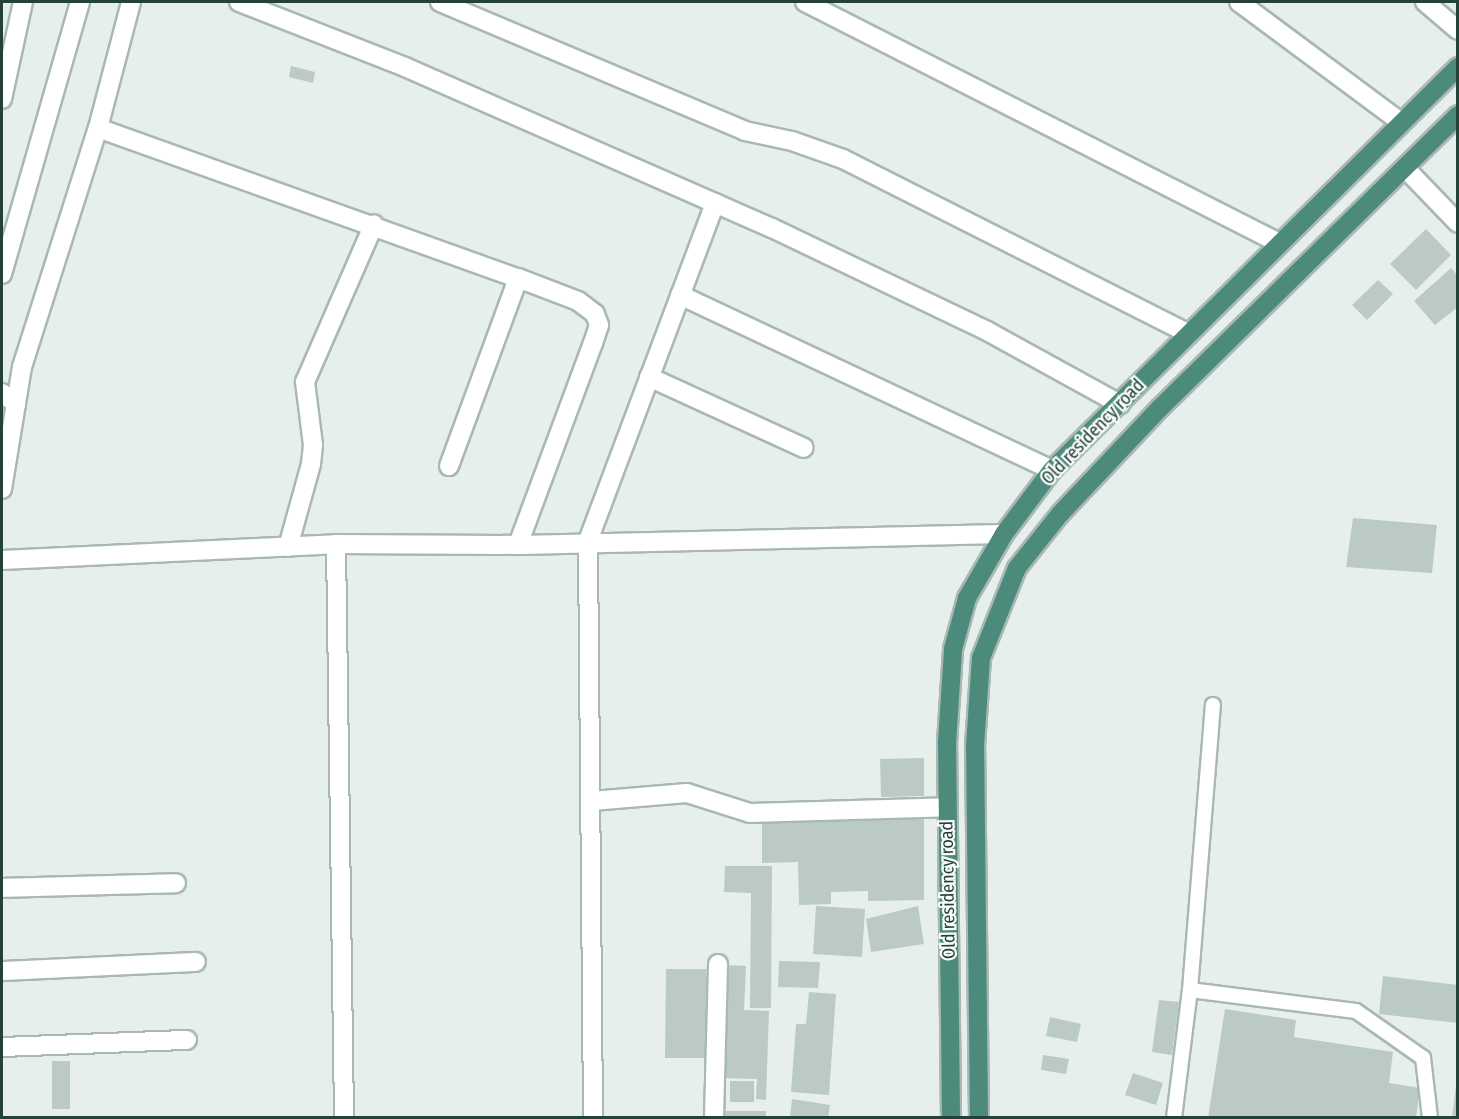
<!DOCTYPE html>
<html>
<head>
<meta charset="utf-8">
<style>
	body { margin:0 }
	#map { position:relative; width:1459px; height:1119px; overflow:hidden; background:#e6efeb; font-family:"Fira Sans Condensed",sans-serif }
	div>[style] { position:absolute }
	[style*='--x'] { left:calc(var(--x)*1px); top:calc(var(--y)*1px); width:calc(var(--w)*1px); rotate:calc(var(--a)*1deg) }
	.building>* { inset:0; background:#bbcac4 }
	.roads { filter:drop-shadow(2px 0 #a8b8b2) drop-shadow(-2px 0 #a8b8b2) drop-shadow(0 2px #a8b8b2) drop-shadow(0 -2px #a8b8b2) }
	.service>* { height:14px; margin:-7px; padding:0 7px; transform-origin:7px; border-radius:7px; background:#fff }
	.minor>* { height:18px; margin:-9px; padding:0 9px; transform-origin:9px; border-radius:9px; background:#fff }
	.tertiary>* { height:18px; margin:-9px; padding:0 9px; transform-origin:9px; border-radius:9px; background:#fff }
	.trunk>* { height:18px; margin:-9px; padding:0 9px; transform-origin:9px; border-radius:9px; background:#4c8a7c }
	span { translate:-50% -50%; white-space:nowrap; text-align:center; line-height:1.15; -webkit-text-stroke:4.5px #f7fbf9; paint-order:stroke }
	.street-label { font-size:18px; color:#24423a }
	.frame { position:absolute; inset:0; border:3px solid #24423a; pointer-events:none }
</style>
</head>
<body>
<div id="map">
	<div class="building">
		<div style="clip-path:polygon(291px 66px,315px 72px,313px 83px,289px 77px)"></div>
		<div style="clip-path:polygon(1426px 229px,1451px 255px,1416px 290px,1390px 264px)"></div>
		<div style="clip-path:polygon(1451px 268px,1458px 276px,1458px 307px,1435px 325px,1414px 301px)"></div>
		<div style="clip-path:polygon(1378px 280px,1393px 294px,1367px 320px,1352px 305px)"></div>
		<div style="clip-path:polygon(1353px 518px,1437px 525px,1432px 573px,1346px 567px)"></div>
		<div style="clip-path:polygon(924px 758px,924px 796px,881px 797px,880px 759px)"></div>
		<div style="clip-path:polygon(924px 816px,924px 900px,868px 901px,868px 891px,831px 892px,831px 904px,799px 905px,798px 862px,762px 863px,762px 818px)"></div>
		<div style="clip-path:polygon(725px 866px,772px 866px,771px 1008px,750px 1008px,751px 893px,724px 892px)"></div>
		<div style="clip-path:polygon(816px 906px,865px 909px,862px 957px,813px 954px)"></div>
		<div style="clip-path:polygon(918px 906px,924px 944px,871px 952px,866px 919px)"></div>
		<div style="clip-path:polygon(779px 961px,820px 962px,818px 988px,778px 987px)"></div>
		<div style="clip-path:polygon(726px 965px,746px 966px,744px 1010px,769px 1011px,766px 1100px,756px 1099px,757px 1079px,722px 1078px)"></div>
		<div style="clip-path:polygon(666px 969px,706px 969px,706px 1058px,665px 1058px)"></div>
		<div style="clip-path:polygon(1383px 976px,1458px 985px,1458px 1023px,1379px 1014px)"></div>
		<div style="clip-path:polygon(809px 992px,836px 994px,829px 1095px,791px 1092px,796px 1024px,806px 1024px)"></div>
		<div style="clip-path:polygon(1159px 1000px,1179px 1002px,1172px 1055px,1152px 1052px)"></div>
		<div style="clip-path:polygon(1225px 1009px,1296px 1020px,1294px 1037px,1393px 1052px,1389px 1083px,1420px 1088px,1416px 1118px,1208px 1118px)"></div>
		<div style="clip-path:polygon(1050px 1017px,1081px 1024px,1077px 1042px,1046px 1036px)"></div>
		<div style="clip-path:polygon(1043px 1055px,1069px 1059px,1066px 1074px,1041px 1070px)"></div>
		<div style="clip-path:polygon(52px 1061px,70px 1061px,70px 1109px,52px 1109px)"></div>
		<div style="clip-path:polygon(1133px 1073px,1163px 1083px,1156px 1105px,1125px 1095px)"></div>
		<div style="clip-path:polygon(730px 1081px,754px 1081px,754px 1102px,730px 1102px)"></div>
		<div style="clip-path:polygon(1456px 1086px,1458px 1118px,1452px 1118px)"></div>
		<div style="clip-path:polygon(792px 1099px,830px 1105px,828px 1118px,790px 1118px)"></div>
		<div style="clip-path:polygon(725px 1111px,766px 1111px,766px 1118px,725px 1118px)"></div>
	</div>
	<div class="roads">
		<div class="service">
			<div style="--x:1190;--y:990;--w:167;--a:7.2"></div>
			<div style="--x:1356;--y:1011;--w:82;--a:35"></div>
			<div style="--x:1423;--y:1058;--w:60;--a:83.3"></div>
			<div style="--x:1174;--y:1118;--w:129;--a:-82.9"></div>
			<div style="--x:1190;--y:990;--w:286;--a:-85.4"></div>
		</div>
		<div class="minor">
			<div style="--x:239;--y:2;--w:178;--a:21.4"></div>
			<div style="--x:405;--y:67;--w:401;--a:23.7"></div>
			<div style="--x:772;--y:228;--w:238;--a:25.6"></div>
			<div style="--x:987;--y:331;--w:152;--a:28.8"></div>
			<div style="--x:440;--y:2;--w:331;--a:22.9"></div>
			<div style="--x:745;--y:131;--w:48;--a:12"></div>
			<div style="--x:792;--y:141;--w:54;--a:19.4"></div>
			<div style="--x:843;--y:159;--w:388;--a:26.8"></div>
			<div style="--x:805;--y:2;--w:532;--a:26.95"></div>
			<div style="--x:1239;--y:2;--w:199;--a:36.6"></div>
			<div style="--x:1425;--y:2;--w:43;--a:40.3"></div>
			<div style="--x:2;--y:99;--w:99;--a:-77.8"></div>
			<div style="--x:98;--y:128;--w:446;--a:19.7"></div>
			<div style="--x:518;--y:278;--w:64;--a:21"></div>
			<div style="--x:578;--y:301;--w:21;--a:37"></div>
			<div style="--x:595;--y:314;--w:12;--a:70"></div>
			<div style="--x:599;--y:325;--w:19;--a:108"></div>
			<div style="--x:593;--y:343;--w:215;--a:110.4"></div>
			<div style="--x:1405;--y:168;--w:76;--a:46.1"></div>
			<div style="--x:680;--y:295;--w:411;--a:25.2"></div>
			<div style="--x:649;--y:377;--w:170;--a:24.6"></div>
			<div style="--x:2;--y:393;--w:18;--a:38"></div>
			<div style="--x:449;--y:466;--w:200;--a:-69.8"></div>
			<div style="--x:336;--y:544;--w:574;--a:89.2"></div>
			<div style="--x:288;--y:547;--w:86;--a:-74.5"></div>
			<div style="--x:311;--y:464;--w:19;--a:-84"></div>
			<div style="--x:313;--y:445;--w:64;--a:-97.2"></div>
			<div style="--x:305;--y:382;--w:172;--a:-66.4"></div>
			<div style="--x:2;--y:560;--w:334;--a:-2.7"></div>
			<div style="--x:336;--y:544;--w:182;--a:0.3"></div>
			<div style="--x:518;--y:545;--w:486;--a:-1.3"></div>
			<div style="--x:592;--y:801;--w:95;--a:-4.8"></div>
			<div style="--x:687;--y:793;--w:66;--a:17.6"></div>
			<div style="--x:750;--y:813;--w:197;--a:-1.7"></div>
			<div style="--x:2;--y:888;--w:174;--a:-1.6"></div>
			<div style="--x:2;--y:971;--w:194;--a:-2.7"></div>
			<div style="--x:2;--y:1047;--w:185;--a:-2.2"></div>
			<div style="--x:593;--y:1118;--w:577;--a:-90.5"></div>
			<div style="--x:588;--y:541;--w:361;--a:-69.4"></div>
			<div style="--x:714;--y:1118;--w:154;--a:-88.5"></div>
		</div>
		<div class="tertiary">
			<div style="--x:2;--y:274;--w:283;--a:-74"></div>
			<div style="--x:2;--y:489;--w:124;--a:-80.7"></div>
			<div style="--x:22;--y:367;--w:251;--a:-72.4"></div>
			<div style="--x:98;--y:128;--w:130;--a:-75.3"></div>
		</div>
		<div class="trunk">
			<div style="--x:951;--y:1118;--w:375;--a:-90.6"></div>
			<div style="--x:947;--y:743;--w:94;--a:-86.3"></div>
			<div style="--x:953;--y:649;--w:53;--a:-74.6"></div>
			<div style="--x:967;--y:598;--w:74;--a:-60"></div>
			<div style="--x:1004;--y:534;--w:80;--a:-53.1"></div>
			<div style="--x:1052;--y:470;--w:572;--a:-44.79"></div>
			<div style="--x:979;--y:1118;--w:372;--a:-90.6"></div>
			<div style="--x:975;--y:746;--w:88;--a:-86.1"></div>
			<div style="--x:981;--y:658;--w:97;--a:-68.2"></div>
			<div style="--x:1017;--y:568;--w:69;--a:-51.5"></div>
			<div style="--x:1060;--y:514;--w:146;--a:-46.7"></div>
			<div style="--x:1160;--y:408;--w:418;--a:-44.5"></div>
		</div>
	</div>
	<div class="street-label">
		<span style="left:1093px;top:432px;rotate:-46deg">Old residency road</span>
		<span style="left:948px;top:890px;rotate:-91deg">Old residency road</span>
	</div>
	<div class="frame"></div>
</div>
</body>
</html>
